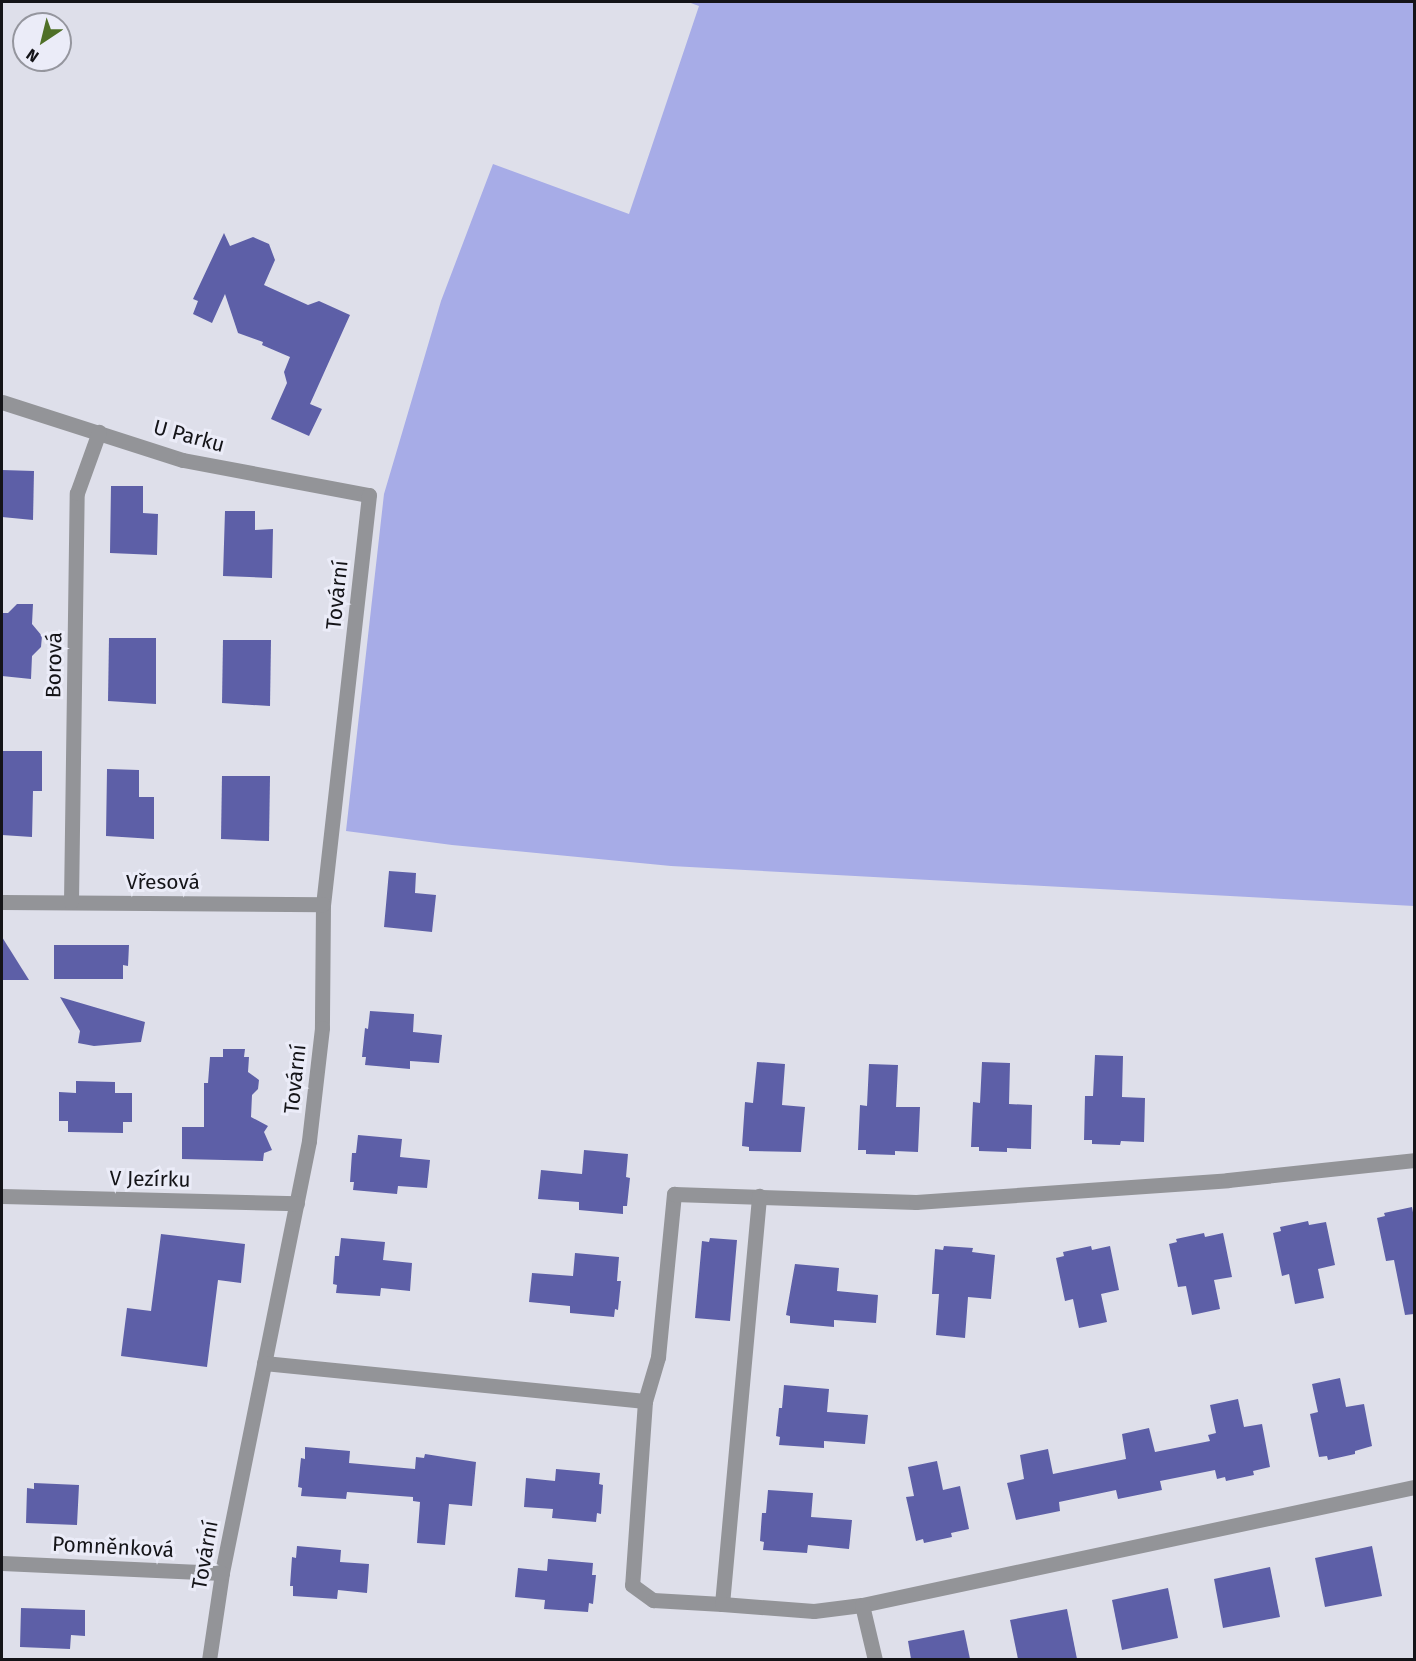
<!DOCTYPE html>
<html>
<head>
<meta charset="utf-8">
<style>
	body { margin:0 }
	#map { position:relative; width:1416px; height:1661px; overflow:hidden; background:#dedfea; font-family:"Fira Sans",sans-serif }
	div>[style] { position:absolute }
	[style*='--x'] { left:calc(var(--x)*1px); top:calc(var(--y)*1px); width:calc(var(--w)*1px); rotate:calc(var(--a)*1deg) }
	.green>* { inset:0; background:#a7ace7 }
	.building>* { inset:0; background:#5d5fa7 }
	.minor>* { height:15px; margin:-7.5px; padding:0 7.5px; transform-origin:7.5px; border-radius:7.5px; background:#939498 }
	span { translate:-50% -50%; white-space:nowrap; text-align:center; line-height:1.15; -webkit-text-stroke:6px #ebecf8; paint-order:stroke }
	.street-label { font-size:21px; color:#141418 }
	.frame { position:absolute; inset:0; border:3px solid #141418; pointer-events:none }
	.north { position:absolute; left:12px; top:12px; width:60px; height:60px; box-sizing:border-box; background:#ebecf8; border:2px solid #95969e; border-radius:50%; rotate:215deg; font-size:16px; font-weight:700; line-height:24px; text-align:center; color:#141418 }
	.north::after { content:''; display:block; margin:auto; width:21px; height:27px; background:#4f7027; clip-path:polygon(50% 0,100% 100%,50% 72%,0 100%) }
</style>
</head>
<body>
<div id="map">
	<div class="green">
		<div style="clip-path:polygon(688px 2px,1414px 2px,1414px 906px,671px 866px,452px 845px,346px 831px,384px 494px,441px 301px,493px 164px,629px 214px,699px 6px)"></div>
	</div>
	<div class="building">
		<div style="clip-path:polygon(224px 233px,230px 246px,253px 237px,269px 244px,275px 260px,264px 285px,308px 305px,319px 301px,350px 315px,310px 404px,322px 409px,309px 436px,271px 419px,287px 383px,284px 372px,290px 357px,262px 345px,263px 342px,238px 333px,225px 294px,212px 323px,193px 314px,198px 301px,193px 299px)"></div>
		<div style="clip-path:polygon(2px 470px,34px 471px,33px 520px,2px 517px)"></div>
		<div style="clip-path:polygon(111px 486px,143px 486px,143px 513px,158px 514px,157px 555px,110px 553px)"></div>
		<div style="clip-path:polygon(225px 511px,255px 511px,255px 530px,273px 529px,272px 578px,223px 576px)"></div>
		<div style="clip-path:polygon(17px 604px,33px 604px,32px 624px,42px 636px,41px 647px,32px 656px,31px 679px,2px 676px,2px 613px,8px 613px)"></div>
		<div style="clip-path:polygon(109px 638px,156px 638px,156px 704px,108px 701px)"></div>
		<div style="clip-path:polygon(223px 640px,271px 640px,270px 706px,222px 703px)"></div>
		<div style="clip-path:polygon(2px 751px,42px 751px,42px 791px,33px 791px,32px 837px,2px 835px)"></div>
		<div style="clip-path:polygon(107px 769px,139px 770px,139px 797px,154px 797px,154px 839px,106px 836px)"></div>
		<div style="clip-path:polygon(222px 776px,270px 776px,269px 841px,221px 839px)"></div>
		<div style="clip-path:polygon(389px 871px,416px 873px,415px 893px,436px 895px,432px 932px,384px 927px)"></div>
		<div style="clip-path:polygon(2px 937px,29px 980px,2px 980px)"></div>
		<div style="clip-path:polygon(54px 945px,129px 945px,128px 966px,123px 965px,123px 979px,54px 979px)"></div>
		<div style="clip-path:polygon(60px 997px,145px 1022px,141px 1042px,94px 1046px,78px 1043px,80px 1031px)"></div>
		<div style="clip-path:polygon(370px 1011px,414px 1014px,413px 1032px,442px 1035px,439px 1063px,410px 1061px,410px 1069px,365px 1065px,366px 1057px,362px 1057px,365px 1028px,368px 1029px)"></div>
		<div style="clip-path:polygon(223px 1049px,245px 1049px,244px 1057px,249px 1057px,248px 1072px,259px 1080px,258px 1089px,252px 1095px,251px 1117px,268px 1126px,264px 1132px,272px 1150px,264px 1153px,263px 1161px,182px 1159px,182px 1127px,204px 1127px,204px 1083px,208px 1083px,210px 1057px,223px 1057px)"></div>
		<div style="clip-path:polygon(1095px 1055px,1123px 1056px,1122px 1097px,1145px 1098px,1144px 1142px,1121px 1141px,1120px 1145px,1092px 1144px,1092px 1140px,1084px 1140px,1085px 1096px,1093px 1096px)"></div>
		<div style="clip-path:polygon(757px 1062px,785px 1064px,782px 1105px,805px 1107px,801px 1152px,749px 1151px,749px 1147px,742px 1146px,745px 1102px,753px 1103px)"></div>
		<div style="clip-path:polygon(982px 1062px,1010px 1063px,1009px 1104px,1032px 1105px,1031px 1149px,1007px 1148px,1007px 1152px,979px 1151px,979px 1147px,971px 1147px,973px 1102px,980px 1103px)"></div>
		<div style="clip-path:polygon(869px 1064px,898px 1065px,896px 1107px,920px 1107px,918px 1152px,895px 1151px,895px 1155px,866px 1154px,866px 1150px,858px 1150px,860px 1105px,867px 1106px)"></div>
		<div style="clip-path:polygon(76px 1081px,115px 1082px,115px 1093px,132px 1093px,132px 1122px,123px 1122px,123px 1133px,68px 1132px,68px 1121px,59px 1121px,59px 1092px,76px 1093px)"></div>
		<div style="clip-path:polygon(358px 1135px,402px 1139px,400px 1157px,430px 1160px,427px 1188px,398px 1186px,397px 1194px,353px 1190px,354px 1182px,350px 1182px,352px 1153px,356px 1153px)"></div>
		<div style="clip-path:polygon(584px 1150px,628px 1154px,626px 1177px,630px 1178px,627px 1206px,623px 1206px,623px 1214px,579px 1210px,579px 1202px,538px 1199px,541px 1170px,582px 1174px)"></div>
		<div style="clip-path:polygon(1412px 1207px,1414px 1218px,1414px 1314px,1405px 1315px,1394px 1260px,1386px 1261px,1377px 1218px,1385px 1216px,1384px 1213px)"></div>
		<div style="clip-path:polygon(1308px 1221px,1309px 1225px,1326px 1222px,1335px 1265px,1318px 1269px,1324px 1298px,1295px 1304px,1289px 1274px,1282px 1276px,1273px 1233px,1281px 1231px,1280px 1227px)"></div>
		<div style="clip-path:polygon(1204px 1233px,1205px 1237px,1223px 1233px,1232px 1277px,1214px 1280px,1220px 1309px,1192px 1315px,1186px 1286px,1178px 1287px,1169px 1244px,1177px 1242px,1176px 1239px)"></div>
		<div style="clip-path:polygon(161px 1234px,245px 1244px,241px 1283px,218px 1280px,207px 1367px,121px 1356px,127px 1308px,151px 1311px)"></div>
		<div style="clip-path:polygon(341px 1238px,385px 1242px,383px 1260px,412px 1263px,410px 1291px,381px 1288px,380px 1296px,336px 1293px,337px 1285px,333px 1284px,335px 1256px,339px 1256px)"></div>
		<div style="clip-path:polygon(710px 1238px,737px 1240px,730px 1321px,695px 1318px,702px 1241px,709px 1242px)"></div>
		<div style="clip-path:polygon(944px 1246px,973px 1248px,972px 1252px,995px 1255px,991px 1299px,968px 1297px,965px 1338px,936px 1335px,939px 1294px,932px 1294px,935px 1249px,943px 1250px)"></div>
		<div style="clip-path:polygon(1091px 1246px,1092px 1250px,1110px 1246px,1119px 1290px,1101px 1294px,1107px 1322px,1079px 1328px,1073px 1299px,1065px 1301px,1056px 1258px,1064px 1256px,1063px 1252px)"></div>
		<div style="clip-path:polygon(575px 1253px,619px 1257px,617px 1281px,621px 1281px,618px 1310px,615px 1309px,614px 1317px,570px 1313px,570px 1306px,529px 1302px,532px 1273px,573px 1276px)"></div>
		<div style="clip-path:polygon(795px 1264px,839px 1268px,837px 1291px,878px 1295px,876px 1323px,834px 1320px,834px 1327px,790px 1323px,790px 1316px,786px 1315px)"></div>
		<div style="clip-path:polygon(1340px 1378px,1346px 1407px,1364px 1404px,1372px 1446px,1355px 1451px,1355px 1454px,1328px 1460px,1327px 1456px,1319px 1457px,1310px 1414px,1318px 1412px,1312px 1384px)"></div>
		<div style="clip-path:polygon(784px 1385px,829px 1389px,827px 1412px,868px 1415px,865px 1444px,824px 1441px,824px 1448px,779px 1445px,780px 1437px,776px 1436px,779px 1408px,782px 1408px)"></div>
		<div style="clip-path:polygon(1238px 1399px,1244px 1427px,1262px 1424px,1270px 1467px,1253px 1471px,1254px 1475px,1226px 1481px,1225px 1477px,1217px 1479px,1215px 1470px,1160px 1481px,1162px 1490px,1118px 1499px,1116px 1490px,1059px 1502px,1060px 1511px,1016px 1520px,1007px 1483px,1024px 1479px,1020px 1455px,1048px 1449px,1053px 1474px,1126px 1459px,1122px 1434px,1149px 1428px,1155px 1452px,1210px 1441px,1208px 1435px,1216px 1433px,1210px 1405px)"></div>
		<div style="clip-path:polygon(305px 1447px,350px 1451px,349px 1463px,415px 1469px,416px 1457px,424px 1458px,425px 1454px,476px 1462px,472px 1506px,449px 1504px,445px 1545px,417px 1543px,420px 1502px,413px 1501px,413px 1497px,347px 1492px,346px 1499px,301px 1496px,302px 1488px,298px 1487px,301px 1458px,305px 1459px)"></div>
		<div style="clip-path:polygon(937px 1461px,943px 1490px,960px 1486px,969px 1529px,951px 1533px,952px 1537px,924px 1543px,923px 1539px,916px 1541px,906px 1497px,914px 1496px,908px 1467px)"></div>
		<div style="clip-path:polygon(556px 1469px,600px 1473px,599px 1484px,603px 1485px,601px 1514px,597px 1513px,596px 1522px,552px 1518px,553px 1509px,524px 1507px,526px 1478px,555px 1481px)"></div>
		<div style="clip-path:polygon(34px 1483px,79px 1485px,77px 1525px,26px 1523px,27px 1488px,34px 1489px)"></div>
		<div style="clip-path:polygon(768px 1490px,813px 1493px,811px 1517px,852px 1520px,849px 1549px,808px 1545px,807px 1553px,763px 1550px,764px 1542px,760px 1541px,762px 1513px,766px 1513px)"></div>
		<div style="clip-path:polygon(297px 1546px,341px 1550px,340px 1562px,369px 1564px,367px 1593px,338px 1590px,337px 1599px,293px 1596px,293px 1586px,290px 1586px,292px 1557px,296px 1558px)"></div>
		<div style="clip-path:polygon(1372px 1546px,1382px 1596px,1325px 1607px,1315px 1558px)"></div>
		<div style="clip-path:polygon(548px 1559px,593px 1563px,592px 1575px,596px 1575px,593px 1604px,589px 1603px,588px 1612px,544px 1609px,545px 1600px,515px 1597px,518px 1568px,547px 1571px)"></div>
		<div style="clip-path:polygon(1270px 1567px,1280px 1617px,1223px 1628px,1214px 1579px)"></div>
		<div style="clip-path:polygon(1168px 1588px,1178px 1638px,1122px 1650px,1112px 1600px)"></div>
		<div style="clip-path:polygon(21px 1608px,85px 1610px,85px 1636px,71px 1635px,70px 1649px,20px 1647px)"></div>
		<div style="clip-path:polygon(1067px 1609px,1077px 1659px,1018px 1659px,1010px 1620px)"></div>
		<div style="clip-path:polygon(964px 1630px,970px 1659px,911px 1659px,908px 1641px)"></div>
	</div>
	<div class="minor">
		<div style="--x:2;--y:402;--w:190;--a:17.8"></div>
		<div style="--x:183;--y:460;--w:189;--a:10.7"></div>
		<div style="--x:369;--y:495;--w:412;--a:96.4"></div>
		<div style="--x:323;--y:904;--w:124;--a:90.5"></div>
		<div style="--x:322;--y:1028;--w:114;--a:96.6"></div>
		<div style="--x:309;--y:1141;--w:441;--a:101.4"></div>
		<div style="--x:222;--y:1573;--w:88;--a:98.5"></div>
		<div style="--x:2;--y:902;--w:321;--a:0.4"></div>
		<div style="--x:71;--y:902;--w:409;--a:-89.2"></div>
		<div style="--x:77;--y:493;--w:65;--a:-70.2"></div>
		<div style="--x:2;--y:1196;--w:295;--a:1.4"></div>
		<div style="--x:264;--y:1363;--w:383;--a:5.7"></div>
		<div style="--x:645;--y:1401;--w:46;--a:-73.5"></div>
		<div style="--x:658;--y:1357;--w:164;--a:-84.4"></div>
		<div style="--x:674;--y:1194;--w:242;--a:1.9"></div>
		<div style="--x:916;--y:1202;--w:313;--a:-4"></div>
		<div style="--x:1228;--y:1180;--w:187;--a:-6.1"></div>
		<div style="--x:645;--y:1401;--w:184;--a:94"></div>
		<div style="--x:632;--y:1585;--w:26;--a:36"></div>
		<div style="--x:653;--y:1600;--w:69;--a:3.3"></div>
		<div style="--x:722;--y:1604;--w:410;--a:-84.8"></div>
		<div style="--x:2;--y:1563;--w:220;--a:2.6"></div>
		<div style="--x:722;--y:1604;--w:92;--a:4.4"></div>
		<div style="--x:814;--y:1611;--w:48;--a:-7.1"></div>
		<div style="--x:862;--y:1605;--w:564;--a:-12.07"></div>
		<div style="--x:862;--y:1605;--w:57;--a:76.7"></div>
	</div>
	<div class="street-label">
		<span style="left:189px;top:436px;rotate:15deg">U Parku</span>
		<span style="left:337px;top:595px;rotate:-84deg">Tovární</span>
		<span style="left:54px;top:665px;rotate:-89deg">Borová</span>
		<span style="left:163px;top:882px">Vřesová</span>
		<span style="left:295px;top:1079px;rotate:-84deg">Tovární</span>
		<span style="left:150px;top:1179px;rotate:1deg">V Jezírku</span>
		<span style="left:113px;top:1547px;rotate:3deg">Pomněnková</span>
		<span style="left:205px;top:1555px;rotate:-80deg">Tovární</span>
	</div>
	<div class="frame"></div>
	<div class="north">N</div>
</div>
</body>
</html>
